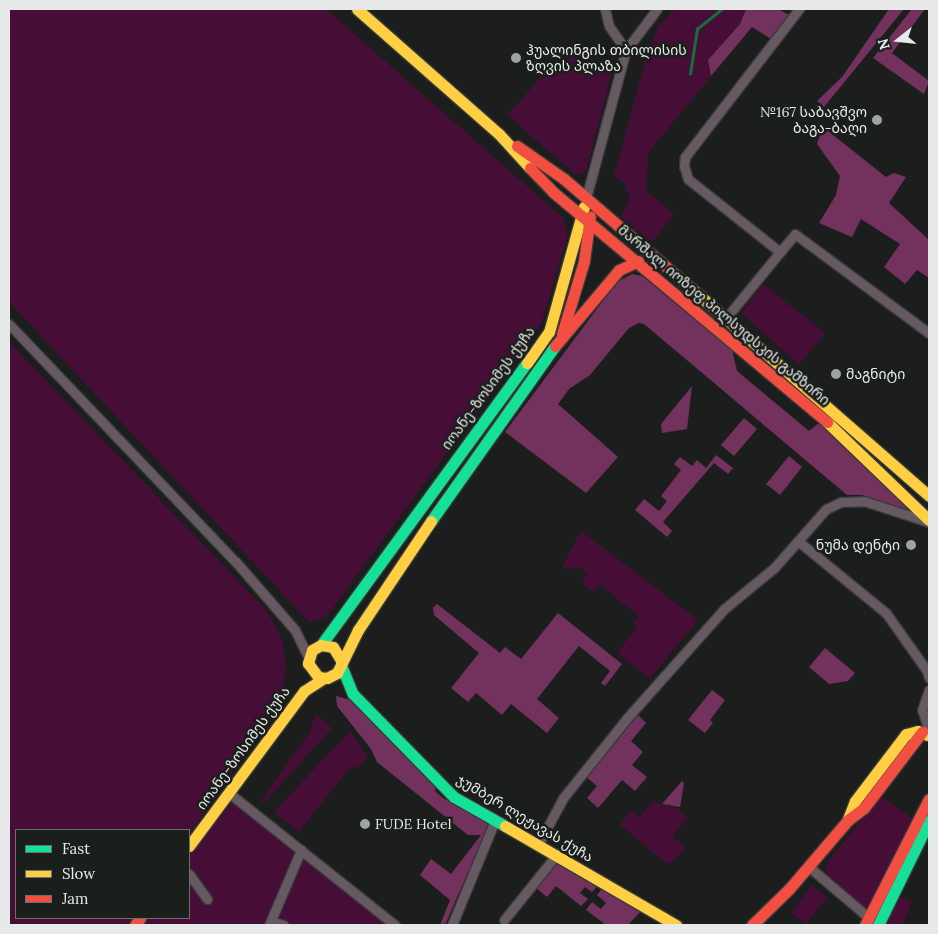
<!DOCTYPE html>
<html>
<head>
<meta charset="utf-8">
<style>
	body { margin:0 }
	#map { position:relative; width:938px; height:934px; overflow:hidden; background:#1c1e1d; font-family:Lora,"Noto Sans Georgian",serif }
	div>[style] { position:absolute }
	[style*='--x'] { left:calc(var(--x)*1px); top:calc(var(--y)*1px); width:calc(var(--w)*1px); rotate:calc(var(--a)*1deg) }
	.green>* { inset:0; background:#460e36 }
	.forest>* { inset:0; background:#72325d }
	.stream>* { height:2.5px; margin:-1.25px; padding:0 1.25px; transform-origin:1.25px; border-radius:1.25px; background:#176d3c }
	.roads { filter:drop-shadow(1px 0 #383b39) drop-shadow(-1px 0 #383b39) drop-shadow(0 1px #383b39) drop-shadow(0 -1px #383b39) }
	.street>* { height:9px; margin:-4.5px; padding:0 4.5px; transform-origin:4.5px; border-radius:4.5px; background:#675962 }
	.fast>* { height:11px; margin:-5.5px; padding:0 5.5px; transform-origin:5.5px; border-radius:5.5px; background:#16e098 }
	.slow>* { height:11px; margin:-5.5px; padding:0 5.5px; transform-origin:5.5px; border-radius:5.5px; background:#ffcf43 }
	.jam>* { height:11px; margin:-5.5px; padding:0 5.5px; transform-origin:5.5px; border-radius:5.5px; background:#f24e42 }
	.dots>* { width:14px; height:14px; translate:-50% -50%; box-sizing:border-box; border:2px solid #1b1f1c; border-radius:50% }
	span { translate:-50% -50%; white-space:nowrap; text-align:center; line-height:1.15; -webkit-text-stroke:5px #1b1f1c; paint-order:stroke }
	.poi-label { font-size:14px; color:#e7eae8 }
	.left { translate:0 -50%; text-align:left }
	.right { translate:-100% -50%; text-align:right }
	.street-label { font-size:14px; color:#e7eae8 }
	.frame { position:absolute; inset:0; border:10px solid #e7eae8; pointer-events:none }
	.legend { position:absolute; left:15px; top:829px; width:175px; height:90px; box-sizing:border-box; background:#1b1f1c; border:1px solid #6d706e; margin:0; padding:6px 9px; list-style:none; font-size:15px; color:#e7eae8 }
	.legend li { display:flex; align-items:center; gap:10px; height:25px }
	.legend b { width:25px; border:1px solid #6d706e }
	.north { position:absolute; left:873px; top:15px; width:50px; height:50px; -webkit-text-stroke:4px #1b1f1c; paint-order:stroke; rotate:254deg; font-size:14px; font-weight:700; line-height:20px; text-align:center; color:#e7eae8 }
	.north::after { content:''; display:block; margin:auto; width:18px; height:22px; background:#e7eae8; clip-path:polygon(50% 0,100% 100%,50% 72%,0 100%) }
</style>
</head>
<body>
<div id="map">
	<div class="green">
		<div style="clip-path:polygon(9px 9px,326px 9px,563px 218px,568px 235px,541px 324px,327px 616px,309px 622px,9px 302px)"></div>
		<div style="clip-path:polygon(674px 9px,746px 9px,740px 24px,709px 60px,711px 76px,648px 153px,646px 191px,674px 214px,652px 242px,621px 217px,630px 199px,624px 183px,614px 175px,647px 55px,658px 27px)"></div>
		<div style="clip-path:polygon(573px 42px,611px 76px,586px 170px,580px 175px,574px 173px,507px 115px)"></div>
		<div style="clip-path:polygon(763px 284px,825px 333px,799px 365px,741px 313px)"></div>
		<div style="clip-path:polygon(9px 342px,267px 611px,283px 642px,286px 666px,282px 699px,189px 835px,189px 830px,16px 830px,16px 918px,132px 918px,128px 925px,9px 925px)"></div>
		<div style="clip-path:polygon(581px 531px,698px 620px,650px 678px,617px 653px,637px 627px,633px 624px,639px 616px,608px 591px,602px 599px,607px 589px,601px 584px,594px 592px,582px 583px,588px 574px,578px 566px,574px 570px,569px 566px,566px 570px,562px 567px)"></div>
		<div style="clip-path:polygon(316px 714px,332px 728px,264px 803px,261px 801px,309px 733px)"></div>
		<div style="clip-path:polygon(350px 731px,368px 757px,359px 766px,349px 769px,299px 832px,274px 812px)"></div>
		<div style="clip-path:polygon(238px 795px,271px 824px,397px 925px,139px 925px,144px 918px,189px 918px,189px 855px)"></div>
		<div style="clip-path:polygon(881px 796px,913px 819px,867px 910px,859px 907px,825px 872px,829px 860px)"></div>
		<div style="clip-path:polygon(652px 802px,678px 809px,688px 818px,673px 836px,685px 848px,672px 863px,666px 863px,620px 825px,630px 810px,639px 818px)"></div>
		<div style="clip-path:polygon(812px 885px,827px 897px,806px 924px,791px 913px)"></div>
		<div style="clip-path:polygon(899px 896px,912px 902px,902px 925px,885px 925px)"></div>
	</div>
	<div class="forest">
		<div style="clip-path:polygon(746px 9px,778px 9px,789px 15px,771px 39px,752px 27px,711px 76px,708px 60px,740px 24px)"></div>
		<div style="clip-path:polygon(889px 9px,904px 9px,824px 107px,817px 101px,842px 77px)"></div>
		<div style="clip-path:polygon(912px 9px,925px 9px,892px 53px,929px 81px,924px 94px,873px 58px)"></div>
		<div style="clip-path:polygon(823px 127px,886px 177px,894px 173px,906px 177px,889px 203px,929px 240px,929px 278px,917px 270px,905px 284px,884px 267px,900px 244px,861px 219px,852px 237px,819px 223px,836px 195px,840px 176px,817px 144px)"></div>
		<div style="clip-path:polygon(632px 274px,642px 276px,732px 350px,737px 371px,809px 431px,819px 423px,860px 457px,910px 510px,908px 513px,862px 495px,847px 495px,644px 324px,639px 323px,629px 328px,590px 375px,569px 389px,558px 404px,618px 457px,586px 493px,505px 432px,617px 282px)"></div>
		<div style="clip-path:polygon(692px 386px,687px 429px,662px 433px,661px 424px)"></div>
		<div style="clip-path:polygon(744px 418px,757px 429px,734px 456px,721px 445px)"></div>
		<div style="clip-path:polygon(716px 455px,733px 468px,728px 474px,714px 463px,663px 522px,672px 531px,667px 537px,635px 510px,644px 499px,659px 511px,667px 501px,661px 496px,681px 470px,674px 464px,680px 457px,692px 466px,697px 460px,706px 468px)"></div>
		<div style="clip-path:polygon(789px 456px,802px 467px,780px 495px,766px 484px)"></div>
		<div style="clip-path:polygon(437px 604px,500px 653px,505px 647px,521px 659px,558px 613px,622px 664px,605px 686px,601px 683px,610px 671px,579px 646px,537px 699px,559px 718px,547px 733px,511px 704px,502px 715px,476px 693px,468px 702px,451px 688px,479px 653px,434px 615px,433px 608px)"></div>
		<div style="clip-path:polygon(825px 648px,855px 673px,848px 681px,829px 684px,809px 667px)"></div>
		<div style="clip-path:polygon(712px 690px,725px 700px,710px 720px,713px 723px,705px 733px,688px 720px)"></div>
		<div style="clip-path:polygon(336px 696px,351px 700px,436px 786px,435px 791px,443px 798px,489px 824px,445px 925px,440px 925px,450px 900px,420px 875px,431px 859px,451px 874px,481px 835px,468px 835px,377px 762px,371px 749px,337px 706px)"></div>
		<div style="clip-path:polygon(638px 715px,646px 723px,631px 741px,643px 752px,632px 765px,647px 777px,635px 791px,622px 780px,598px 808px,587px 798px,597px 786px,585px 776px)"></div>
		<div style="clip-path:polygon(682px 781px,684px 783px,680px 807px,662px 804px)"></div>
		<div style="clip-path:polygon(558px 860px,599px 884px,592px 892px,585px 887px,580px 893px,588px 899px,581px 906px,556px 886px,547px 897px,536px 888px)"></div>
		<div style="clip-path:polygon(604px 886px,642px 910px,628px 925px,606px 925px,586px 910px,592px 902px,601px 909px,606px 903px,597px 895px)"></div>
	</div>
	<div class="stream">
		<div style="--x:690;--y:74;--w:46;--a:-81.2"></div>
		<div style="--x:697;--y:29;--w:32;--a:-39"></div>
	</div>
	<div class="roads">
		<div class="street">
			<div style="--x:605;--y:9;--w:17;--a:77"></div>
			<div style="--x:609;--y:26;--w:29;--a:55"></div>
			<div style="--x:586;--y:198;--w:153;--a:-74.9"></div>
			<div style="--x:626;--y:50;--w:51;--a:-52.9"></div>
			<div style="--x:780;--y:252;--w:23;--a:-50"></div>
			<div style="--x:795;--y:234;--w:167;--a:36.5"></div>
			<div style="--x:726;--y:318;--w:85;--a:-50.7"></div>
			<div style="--x:780;--y:252;--w:117;--a:-141.6"></div>
			<div style="--x:688;--y:179;--w:14;--a:-107"></div>
			<div style="--x:684;--y:166;--w:9;--a:-84"></div>
			<div style="--x:685;--y:157;--w:187;--a:-52.4"></div>
			<div style="--x:9;--y:324;--w:329;--a:46.4"></div>
			<div style="--x:236;--y:562;--w:90;--a:49.1"></div>
			<div style="--x:295;--y:630;--w:30;--a:64"></div>
			<div style="--x:798;--y:541;--w:114;--a:39.3"></div>
			<div style="--x:886;--y:613;--w:71;--a:54.7"></div>
			<div style="--x:927;--y:671;--w:7;--a:74"></div>
			<div style="--x:927;--y:735;--w:5;--a:-68"></div>
			<div style="--x:929;--y:730;--w:21;--a:-109"></div>
			<div style="--x:922;--y:710;--w:21;--a:-71"></div>
			<div style="--x:229;--y:793;--w:212;--a:38.5"></div>
			<div style="--x:539;--y:843;--w:51;--a:-61.9"></div>
			<div style="--x:563;--y:798;--w:102;--a:-51.3"></div>
			<div style="--x:627;--y:718;--w:146;--a:-48.3"></div>
			<div style="--x:724;--y:609;--w:65;--a:-39.4"></div>
			<div style="--x:774;--y:568;--w:79;--a:-48.6"></div>
			<div style="--x:826;--y:509;--w:17;--a:-25"></div>
			<div style="--x:841;--y:502;--w:23;--a:-2"></div>
			<div style="--x:864;--y:501;--w:68;--a:17.9"></div>
			<div style="--x:808;--y:866;--w:80;--a:40.4"></div>
			<div style="--x:189;--y:874;--w:31;--a:54"></div>
			<div style="--x:504;--y:920;--w:85;--a:-51.2"></div>
			<div style="--x:271;--y:921;--w:13;--a:18"></div>
			<div style="--x:269;--y:925;--w:82;--a:-66.9"></div>
			<div style="--x:452;--y:925;--w:113;--a:-67.7"></div>
		</div>
		<div class="fast">
			<div style="--x:431;--y:521;--w:214;--a:-54.7"></div>
			<div style="--x:321;--y:645;--w:349;--a:-53.9"></div>
			<div style="--x:341;--y:665;--w:31;--a:68"></div>
			<div style="--x:353;--y:694;--w:144;--a:45.6"></div>
			<div style="--x:454;--y:797;--w:59;--a:29.6"></div>
			<div style="--x:878;--y:925;--w:116;--a:-63.9"></div>
		</div>
		<div class="slow">
			<div style="--x:357;--y:9;--w:189;--a:41.4"></div>
			<div style="--x:499;--y:134;--w:46;--a:47.6"></div>
			<div style="--x:692;--y:289;--w:315;--a:41.1"></div>
			<div style="--x:527;--y:363;--w:38;--a:-55"></div>
			<div style="--x:549;--y:332;--w:130;--a:-74.4"></div>
			<div style="--x:827;--y:422;--w:141;--a:43.9"></div>
			<div style="--x:342;--y:662;--w:17;--a:-121"></div>
			<div style="--x:333;--y:647;--w:12;--a:-171"></div>
			<div style="--x:321;--y:645;--w:10;--a:151"></div>
			<div style="--x:312;--y:650;--w:14;--a:107"></div>
			<div style="--x:308;--y:663;--w:17;--a:54"></div>
			<div style="--x:318;--y:677;--w:9;--a:6"></div>
			<div style="--x:327;--y:678;--w:11;--a:-27"></div>
			<div style="--x:337;--y:673;--w:48;--a:-64"></div>
			<div style="--x:358;--y:630;--w:131;--a:-56.2"></div>
			<div style="--x:848;--y:819;--w:19;--a:-69"></div>
			<div style="--x:855;--y:801;--w:84;--a:-52.7"></div>
			<div style="--x:906;--y:734;--w:12;--a:-14"></div>
			<div style="--x:918;--y:731;--w:10;--a:24"></div>
			<div style="--x:505;--y:826;--w:198;--a:30.1"></div>
			<div style="--x:189;--y:846;--w:193;--a:-53.4"></div>
			<div style="--x:304;--y:691;--w:24;--a:-33"></div>
		</div>
		<div class="jam">
			<div style="--x:517;--y:146;--w:57;--a:35.1"></div>
			<div style="--x:564;--y:179;--w:169;--a:40.7"></div>
			<div style="--x:530;--y:168;--w:33;--a:46"></div>
			<div style="--x:553;--y:192;--w:358;--a:40"></div>
			<div style="--x:562;--y:334;--w:76;--a:-73.2"></div>
			<div style="--x:584;--y:261;--w:45;--a:-82.4"></div>
			<div style="--x:555;--y:346;--w:99;--a:-49.9"></div>
			<div style="--x:619;--y:270;--w:21;--a:-25"></div>
			<div style="--x:135;--y:925;--w:9;--a:-54"></div>
			<div style="--x:752;--y:925;--w:52;--a:-44.2"></div>
			<div style="--x:789;--y:889;--w:91;--a:-49.5"></div>
			<div style="--x:848;--y:820;--w:20;--a:-37"></div>
			<div style="--x:864;--y:808;--w:96;--a:-52.7"></div>
			<div style="--x:865;--y:925;--w:141;--a:-63.1"></div>
		</div>
	</div>
	<div class="dots">
		<div style="left:516px;top:58px;background:#a0a3a1"></div>
		<div style="left:877px;top:120px;background:#a0a3a1"></div>
		<div style="left:836px;top:374px;background:#a0a3a1"></div>
		<div style="left:911px;top:545px;background:#a0a3a1"></div>
		<div style="left:365px;top:824px;background:#a0a3a1"></div>
	</div>
	<div class="poi-label">
		<span class="left" style="left:526px;top:58px">ჰუალინგის თბილისის<br>ზღვის პლაზა</span>
		<span class="right" style="left:867px;top:120px">№167 საბავშვო<br>ბაგა-ბაღი</span>
		<span class="left" style="left:846px;top:374px">მაგნიტი</span>
		<span class="right" style="left:900px;top:545px">ნუმა დენტი</span>
		<span class="left" style="left:375px;top:824px">FUDE Hotel</span>
	</div>
	<div class="street-label">
		<span style="left:724px;top:315px;rotate:40deg">მარშალ იოზეფ პილსუდსკის გამზირი</span>
		<span style="left:488px;top:388px;rotate:-54deg">იოანე-ზოსიმეს ქუჩა</span>
		<span style="left:243px;top:748px;rotate:-54deg">იოანე-ზოსიმეს ქუჩა</span>
		<span style="left:525px;top:818px;rotate:31deg">ჯუმბერ ლეჟავას ქუჩა</span>
	</div>
	<div class="frame"></div>
	<ul class="legend">
	<li><b style="height:6px;background:#16e098"></b>Fast</li>
	<li><b style="height:6px;background:#ffcf43"></b>Slow</li>
	<li><b style="height:6px;background:#f24e42"></b>Jam</li>
	</ul>
	<div class="north">N</div>
</div>
</body>
</html>
